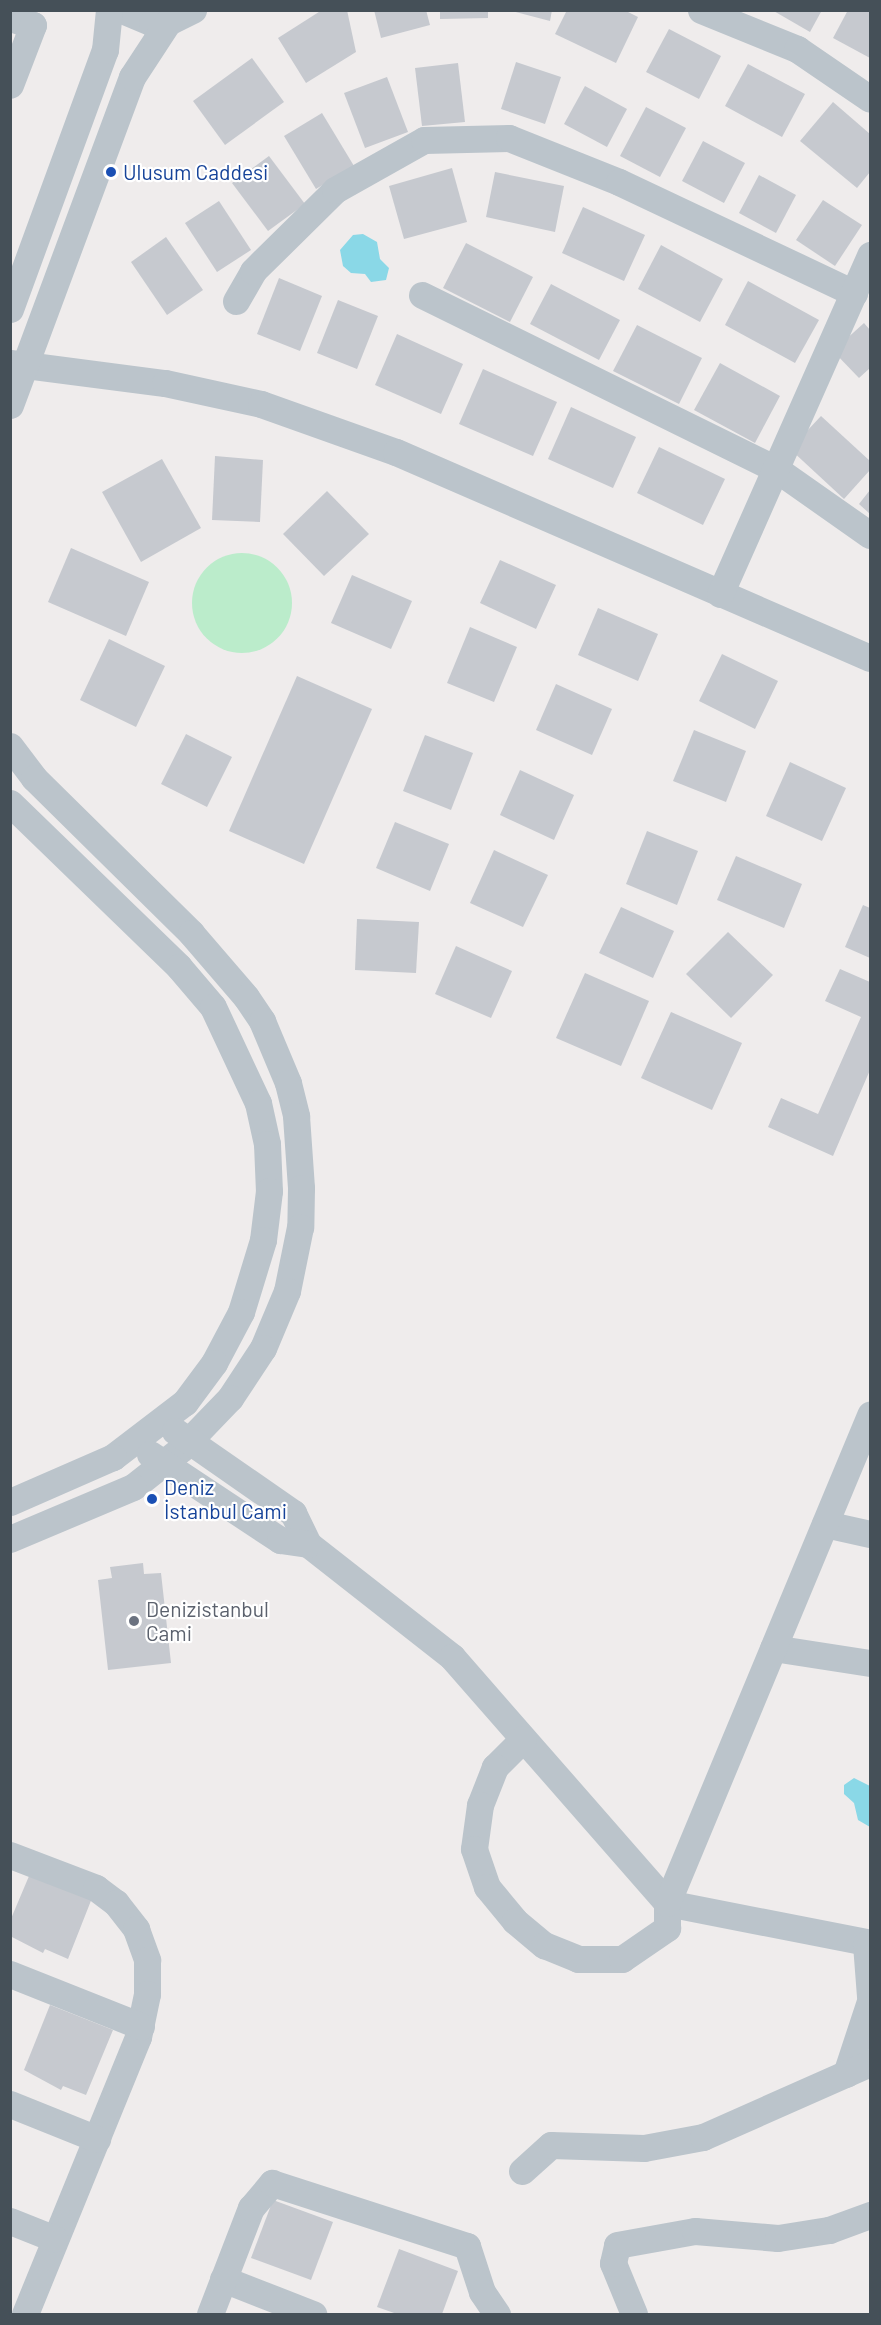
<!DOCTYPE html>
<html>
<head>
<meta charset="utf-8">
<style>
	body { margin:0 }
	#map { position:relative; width:881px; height:2325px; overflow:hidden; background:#efecec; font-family:Barlow,sans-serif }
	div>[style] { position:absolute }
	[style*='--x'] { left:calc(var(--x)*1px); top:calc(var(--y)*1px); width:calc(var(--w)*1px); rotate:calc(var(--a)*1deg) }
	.green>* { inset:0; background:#bbeccb }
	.round { border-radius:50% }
	.water>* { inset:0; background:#8ad8e7 }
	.building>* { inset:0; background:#c6c9cf }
	.minor>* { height:27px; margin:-13.5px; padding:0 13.5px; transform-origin:13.5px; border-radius:13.5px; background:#bbc4cb }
	.dots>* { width:16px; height:16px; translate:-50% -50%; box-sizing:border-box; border:3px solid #fff; border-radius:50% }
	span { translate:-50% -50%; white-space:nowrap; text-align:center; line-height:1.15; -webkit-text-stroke:4.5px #fff; paint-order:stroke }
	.transit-label { font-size:21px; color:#164399 }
	.left { translate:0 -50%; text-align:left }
	.worship-label { font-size:21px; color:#5b616d }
	.frame { position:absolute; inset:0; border:12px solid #455058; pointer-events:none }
</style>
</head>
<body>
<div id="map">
	<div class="green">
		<div class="round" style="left:192px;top:553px;width:100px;height:100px"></div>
	</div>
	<div class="water">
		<div style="clip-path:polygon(353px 235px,363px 234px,377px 242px,380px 259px,389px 268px,386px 280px,371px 282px,365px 274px,351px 273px,343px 266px,340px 250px)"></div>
		<div style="clip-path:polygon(854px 1778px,870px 1786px,870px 1827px,858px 1820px,854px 1803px,844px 1794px,844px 1785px)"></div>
	</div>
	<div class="building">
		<div style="clip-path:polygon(322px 10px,347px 10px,356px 52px,306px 83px,278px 38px)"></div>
		<div style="clip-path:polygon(374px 10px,426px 10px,430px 25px,381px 38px)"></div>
		<div style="clip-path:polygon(440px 10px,488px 10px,488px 18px,440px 19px)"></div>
		<div style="clip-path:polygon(508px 10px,552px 10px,550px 21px)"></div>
		<div style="clip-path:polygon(567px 10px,624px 10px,638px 17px,616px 63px,555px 34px)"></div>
		<div style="clip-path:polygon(772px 10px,822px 10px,810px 32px)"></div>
		<div style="clip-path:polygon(848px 10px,870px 10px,870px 58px,833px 38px)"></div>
		<div style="clip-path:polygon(669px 29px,721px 56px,699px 99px,646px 72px)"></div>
		<div style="clip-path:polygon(252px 58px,284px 102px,225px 145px,193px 101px)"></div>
		<div style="clip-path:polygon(516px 62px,561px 77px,545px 124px,501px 109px)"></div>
		<div style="clip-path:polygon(458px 63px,465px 122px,422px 126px,415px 68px)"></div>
		<div style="clip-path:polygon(748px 64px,805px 94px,782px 137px,725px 106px)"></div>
		<div style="clip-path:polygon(387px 77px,408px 132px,365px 148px,344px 93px)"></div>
		<div style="clip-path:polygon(585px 86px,627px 109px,607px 147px,564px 124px)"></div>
		<div style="clip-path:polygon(833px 102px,870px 134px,870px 172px,857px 188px,800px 141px)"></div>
		<div style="clip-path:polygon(646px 107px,686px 128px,660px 177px,620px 156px)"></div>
		<div style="clip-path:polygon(322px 113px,354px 166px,316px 189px,284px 136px)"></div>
		<div style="clip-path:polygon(703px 141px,745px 163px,724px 203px,682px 181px)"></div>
		<div style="clip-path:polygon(269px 156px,305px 204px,268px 231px,232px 183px)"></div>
		<div style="clip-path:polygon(452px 168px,467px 222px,404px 239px,389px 186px)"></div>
		<div style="clip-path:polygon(495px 172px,564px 186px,555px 232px,486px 217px)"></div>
		<div style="clip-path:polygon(759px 175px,796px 195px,776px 233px,739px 213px)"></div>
		<div style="clip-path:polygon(823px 200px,862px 225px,835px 266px,796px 240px)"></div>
		<div style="clip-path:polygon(219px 201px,251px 250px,217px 272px,185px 223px)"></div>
		<div style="clip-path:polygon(583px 207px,645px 235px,624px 281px,562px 253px)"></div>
		<div style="clip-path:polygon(166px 237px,203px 290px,167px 315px,131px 262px)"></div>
		<div style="clip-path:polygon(466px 243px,533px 277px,510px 322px,443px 288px)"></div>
		<div style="clip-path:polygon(661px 245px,723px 279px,700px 322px,638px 289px)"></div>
		<div style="clip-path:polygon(279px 278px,322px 296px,300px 351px,257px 334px)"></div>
		<div style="clip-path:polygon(748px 281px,819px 320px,795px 363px,725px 325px)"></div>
		<div style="clip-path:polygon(551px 284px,620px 320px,599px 360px,530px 324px)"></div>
		<div style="clip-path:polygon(338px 300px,378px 316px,357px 369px,317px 353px)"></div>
		<div style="clip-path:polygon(864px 323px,870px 330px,870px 368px,859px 378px,833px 351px)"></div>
		<div style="clip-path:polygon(637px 325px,702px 358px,679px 404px,613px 371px)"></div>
		<div style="clip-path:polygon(397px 334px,463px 364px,441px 414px,375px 385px)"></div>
		<div style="clip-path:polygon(720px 363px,780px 396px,755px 443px,694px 410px)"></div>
		<div style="clip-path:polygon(483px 369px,557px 402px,533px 456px,459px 424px)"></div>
		<div style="clip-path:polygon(571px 407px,636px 437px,613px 488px,548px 459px)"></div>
		<div style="clip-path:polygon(821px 416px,870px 461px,870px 470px,844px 499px,790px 449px)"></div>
		<div style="clip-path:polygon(659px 447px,725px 479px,703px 525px,637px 493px)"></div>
		<div style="clip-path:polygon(215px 456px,263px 460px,260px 522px,212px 520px)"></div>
		<div style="clip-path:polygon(162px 459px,201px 528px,141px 562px,102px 492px)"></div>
		<div style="clip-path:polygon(870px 490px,870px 514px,859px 504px)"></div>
		<div style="clip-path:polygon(327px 491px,369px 534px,324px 576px,283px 534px)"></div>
		<div style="clip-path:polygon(71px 548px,149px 582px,126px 636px,48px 602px)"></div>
		<div style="clip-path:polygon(500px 560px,556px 585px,536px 629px,480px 603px)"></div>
		<div style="clip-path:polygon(352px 575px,412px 601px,391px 649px,331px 623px)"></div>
		<div style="clip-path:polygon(598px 608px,658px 634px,638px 681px,578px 655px)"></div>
		<div style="clip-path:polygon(470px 627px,517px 647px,494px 702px,447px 683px)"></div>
		<div style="clip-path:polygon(109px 639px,165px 666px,136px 727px,80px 700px)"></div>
		<div style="clip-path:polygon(722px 654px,778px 681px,755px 729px,699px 701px)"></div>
		<div style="clip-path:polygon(297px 676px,372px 709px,304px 864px,229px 831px)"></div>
		<div style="clip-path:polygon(556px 684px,612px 709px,592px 755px,536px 730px)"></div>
		<div style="clip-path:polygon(694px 730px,746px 751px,726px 802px,673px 781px)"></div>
		<div style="clip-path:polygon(186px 734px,232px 757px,207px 807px,161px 784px)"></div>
		<div style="clip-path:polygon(425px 735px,473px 753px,451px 810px,403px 791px)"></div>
		<div style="clip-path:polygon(790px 762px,846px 788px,822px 841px,766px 816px)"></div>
		<div style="clip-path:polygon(520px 770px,574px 795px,554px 840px,500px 815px)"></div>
		<div style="clip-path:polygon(395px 822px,449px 844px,430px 891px,376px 868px)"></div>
		<div style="clip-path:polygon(647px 831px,698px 851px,677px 905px,626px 884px)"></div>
		<div style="clip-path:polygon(494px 850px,548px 875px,523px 927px,470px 903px)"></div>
		<div style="clip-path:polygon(736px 856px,802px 884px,784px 928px,717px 900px)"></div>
		<div style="clip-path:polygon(863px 905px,870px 908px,870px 958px,845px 947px)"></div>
		<div style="clip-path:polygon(621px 907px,674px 931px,653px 978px,599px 953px)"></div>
		<div style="clip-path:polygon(357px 919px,419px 922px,416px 973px,355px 970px)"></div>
		<div style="clip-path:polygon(728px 932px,773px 975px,731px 1018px,686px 974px)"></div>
		<div style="clip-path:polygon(456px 946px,512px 971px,491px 1018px,435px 994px)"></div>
		<div style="clip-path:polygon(840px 969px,870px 982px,870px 1070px,833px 1156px,768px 1127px,781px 1098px,818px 1114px,861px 1017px,825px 1001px)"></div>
		<div style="clip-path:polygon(585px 973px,649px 1001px,621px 1066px,556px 1038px)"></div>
		<div style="clip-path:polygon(671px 1012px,742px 1043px,712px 1110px,641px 1078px)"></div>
		<div style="clip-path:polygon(143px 1563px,144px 1574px,161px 1573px,171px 1663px,108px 1670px,98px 1580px,112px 1578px,110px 1567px)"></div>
		<div style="clip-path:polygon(32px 1869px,94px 1893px,68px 1959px,45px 1949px,43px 1953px,10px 1936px,10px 1921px)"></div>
		<div style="clip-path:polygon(50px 2005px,113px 2030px,86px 2095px,63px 2086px,61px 2090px,24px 2070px)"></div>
		<div style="clip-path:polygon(273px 2200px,333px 2222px,311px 2280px,251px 2258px)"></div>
		<div style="clip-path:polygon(399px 2249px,458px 2271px,442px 2314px,397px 2314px,377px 2307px)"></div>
	</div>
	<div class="minor">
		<div style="--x:122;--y:10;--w:33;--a:23"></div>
		<div style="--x:152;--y:23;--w:16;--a:-4"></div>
		<div style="--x:168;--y:22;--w:28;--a:-26"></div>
		<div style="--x:701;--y:10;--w:104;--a:22.1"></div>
		<div style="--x:797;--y:49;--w:88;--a:34.4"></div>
		<div style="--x:10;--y:18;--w:24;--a:17"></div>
		<div style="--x:33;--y:25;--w:64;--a:111"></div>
		<div style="--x:422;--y:295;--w:394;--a:26.2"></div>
		<div style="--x:776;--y:469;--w:115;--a:35.1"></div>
		<div style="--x:236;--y:301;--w:34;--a:-60"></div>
		<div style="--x:253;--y:271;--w:115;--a:-44.6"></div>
		<div style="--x:335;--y:190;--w:102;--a:-29.3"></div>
		<div style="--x:424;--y:140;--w:85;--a:-1.3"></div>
		<div style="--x:509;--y:138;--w:118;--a:21.8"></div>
		<div style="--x:619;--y:182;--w:260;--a:25.3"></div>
		<div style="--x:10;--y:309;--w:276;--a:-69.9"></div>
		<div style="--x:105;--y:50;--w:40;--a:-84.3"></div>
		<div style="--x:10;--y:363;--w:156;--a:7.4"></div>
		<div style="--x:165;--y:383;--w:98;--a:12.3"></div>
		<div style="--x:261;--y:404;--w:143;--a:19.6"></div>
		<div style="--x:396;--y:452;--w:517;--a:23.49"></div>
		<div style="--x:10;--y:405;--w:350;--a:-69.6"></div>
		<div style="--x:132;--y:77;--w:66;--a:-56.8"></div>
		<div style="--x:720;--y:594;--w:371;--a:-66.1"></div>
		<div style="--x:10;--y:746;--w:40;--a:53"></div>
		<div style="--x:34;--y:778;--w:221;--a:44.6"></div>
		<div style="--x:191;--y:933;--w:84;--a:49.3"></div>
		<div style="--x:246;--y:997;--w:29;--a:56"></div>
		<div style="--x:262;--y:1021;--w:67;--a:67.2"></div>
		<div style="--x:288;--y:1083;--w:34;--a:76"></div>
		<div style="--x:296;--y:1116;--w:72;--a:86"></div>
		<div style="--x:301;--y:1188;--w:39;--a:91"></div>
		<div style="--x:300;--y:1227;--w:65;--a:101.5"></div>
		<div style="--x:287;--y:1291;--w:62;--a:112.8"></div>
		<div style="--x:263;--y:1348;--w:60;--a:123.4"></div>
		<div style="--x:230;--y:1398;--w:71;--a:133.9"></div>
		<div style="--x:181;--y:1449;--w:61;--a:141.6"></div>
		<div style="--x:133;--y:1487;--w:134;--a:157.1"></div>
		<div style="--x:10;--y:803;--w:235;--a:44.1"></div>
		<div style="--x:179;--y:967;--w:52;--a:49.6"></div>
		<div style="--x:213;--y:1007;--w:106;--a:64.9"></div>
		<div style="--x:258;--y:1103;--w:42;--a:77.6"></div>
		<div style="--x:267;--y:1144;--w:47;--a:87.6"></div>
		<div style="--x:269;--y:1191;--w:49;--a:97"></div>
		<div style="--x:263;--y:1240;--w:75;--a:107"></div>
		<div style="--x:241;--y:1312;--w:58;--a:117.9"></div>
		<div style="--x:214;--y:1363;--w:49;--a:126.6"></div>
		<div style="--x:185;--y:1402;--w:91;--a:142.6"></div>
		<div style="--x:113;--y:1457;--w:112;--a:156.4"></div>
		<div style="--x:175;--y:1431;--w:144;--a:34.8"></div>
		<div style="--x:293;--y:1513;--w:34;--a:64"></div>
		<div style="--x:308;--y:1544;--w:183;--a:38.1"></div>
		<div style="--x:452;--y:1657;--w:327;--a:48.8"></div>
		<div style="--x:667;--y:1903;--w:207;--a:11.1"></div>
		<div style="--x:150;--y:1454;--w:156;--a:33.5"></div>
		<div style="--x:280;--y:1540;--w:28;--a:8"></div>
		<div style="--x:825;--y:1524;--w:46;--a:12.5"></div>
		<div style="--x:773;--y:1648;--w:98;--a:8.8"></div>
		<div style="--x:523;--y:1739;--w:40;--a:135"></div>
		<div style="--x:495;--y:1767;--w:41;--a:111.5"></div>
		<div style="--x:480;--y:1805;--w:44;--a:97.8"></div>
		<div style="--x:474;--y:1849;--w:40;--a:71.1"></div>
		<div style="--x:487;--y:1887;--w:44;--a:50.5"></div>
		<div style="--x:515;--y:1921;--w:38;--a:40"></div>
		<div style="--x:544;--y:1945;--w:37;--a:22"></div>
		<div style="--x:578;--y:1959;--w:44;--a:0"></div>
		<div style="--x:622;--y:1959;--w:55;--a:-34.6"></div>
		<div style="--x:667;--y:1928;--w:25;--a:-90"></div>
		<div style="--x:667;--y:1903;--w:529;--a:-67.41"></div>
		<div style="--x:10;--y:1855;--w:92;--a:21"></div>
		<div style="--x:96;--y:1888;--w:25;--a:37"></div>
		<div style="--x:116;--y:1903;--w:33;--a:52"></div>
		<div style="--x:136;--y:1929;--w:33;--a:70"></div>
		<div style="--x:147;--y:1960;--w:34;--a:90"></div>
		<div style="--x:147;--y:1994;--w:44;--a:101.8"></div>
		<div style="--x:138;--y:2037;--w:299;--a:112.2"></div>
		<div style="--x:866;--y:1944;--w:52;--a:85.6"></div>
		<div style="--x:10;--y:1974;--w:141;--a:21.7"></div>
		<div style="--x:846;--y:2074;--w:77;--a:-71.8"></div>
		<div style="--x:10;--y:2104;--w:94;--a:21.9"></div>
		<div style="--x:522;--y:2171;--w:39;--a:-42"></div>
		<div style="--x:551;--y:2145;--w:93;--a:1.8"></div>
		<div style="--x:644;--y:2148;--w:60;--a:-10.6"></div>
		<div style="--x:703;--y:2137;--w:183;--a:-23.9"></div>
		<div style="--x:10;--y:2221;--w:48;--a:21.8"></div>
		<div style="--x:223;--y:2279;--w:97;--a:21.3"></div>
		<div style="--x:210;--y:2314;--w:114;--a:-68.9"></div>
		<div style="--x:251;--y:2208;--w:33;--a:-50"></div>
		<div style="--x:272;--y:2183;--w:205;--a:17.9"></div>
		<div style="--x:467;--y:2246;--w:48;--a:71.9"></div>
		<div style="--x:482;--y:2292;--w:27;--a:56"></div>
		<div style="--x:634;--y:2314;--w:55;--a:-112.4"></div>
		<div style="--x:613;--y:2263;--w:18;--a:-77"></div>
		<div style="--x:617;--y:2245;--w:79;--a:-10.2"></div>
		<div style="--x:695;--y:2231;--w:83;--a:4.8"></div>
		<div style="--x:778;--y:2238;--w:52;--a:-8.9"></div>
		<div style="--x:829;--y:2230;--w:44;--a:-20.1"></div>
	</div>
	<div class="dots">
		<div style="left:111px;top:172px;background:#1a4fb4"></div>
		<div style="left:152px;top:1499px;background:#1a4fb4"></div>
		<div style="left:134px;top:1621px;background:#6b7280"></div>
	</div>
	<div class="transit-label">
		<span class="left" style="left:123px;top:172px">Ulusum Caddesi</span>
		<span class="left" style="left:164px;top:1499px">Deniz<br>İstanbul Cami</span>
	</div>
	<div class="worship-label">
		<span class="left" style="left:146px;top:1621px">Denizistanbul<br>Cami</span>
	</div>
	<div class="frame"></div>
</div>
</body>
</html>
